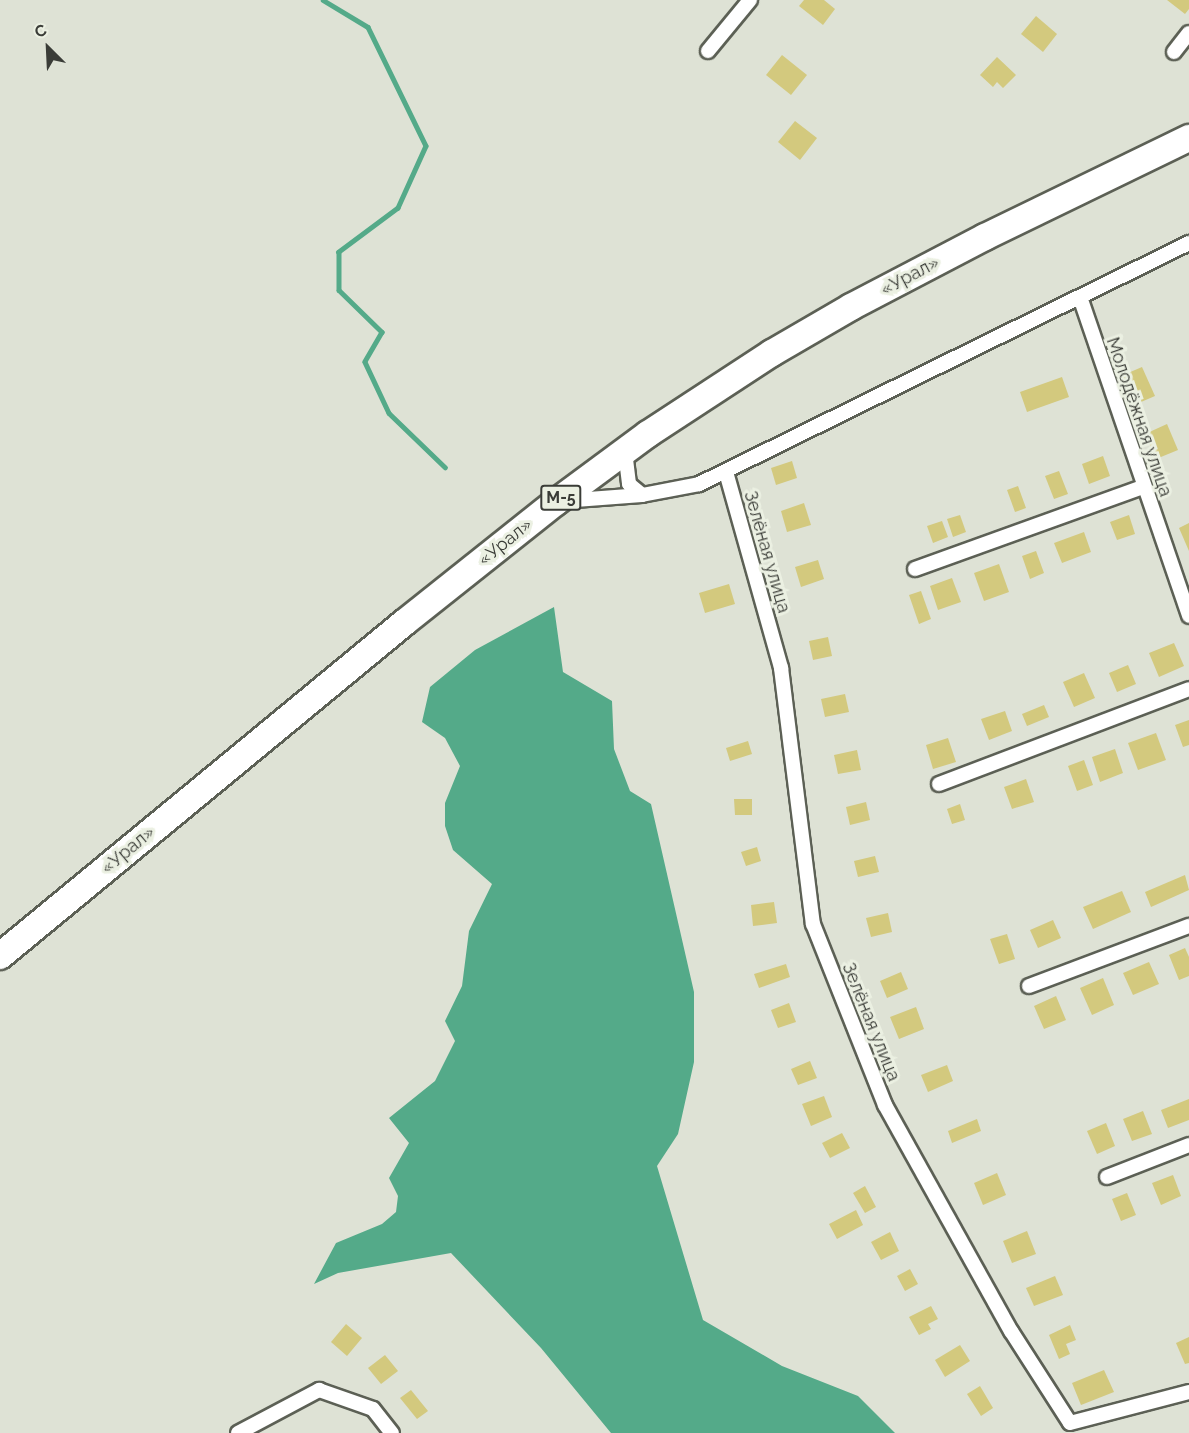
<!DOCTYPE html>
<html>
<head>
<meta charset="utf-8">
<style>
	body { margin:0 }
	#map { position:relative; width:1189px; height:1433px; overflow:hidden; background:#dee2d5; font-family:Raleway,sans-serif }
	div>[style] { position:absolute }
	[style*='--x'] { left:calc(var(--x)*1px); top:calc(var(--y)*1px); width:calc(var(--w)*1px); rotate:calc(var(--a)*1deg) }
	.water>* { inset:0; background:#54aa89 }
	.stream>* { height:4.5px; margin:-2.25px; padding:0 2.25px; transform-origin:2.25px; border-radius:2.25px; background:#54aa89 }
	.building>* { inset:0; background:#d3c97e }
	.roads { filter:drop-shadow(2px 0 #5c6055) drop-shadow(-2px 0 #5c6055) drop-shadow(0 2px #5c6055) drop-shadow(0 -2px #5c6055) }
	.street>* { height:14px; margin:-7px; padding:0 7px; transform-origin:7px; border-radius:7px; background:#fff }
	.highway>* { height:26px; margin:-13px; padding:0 13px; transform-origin:13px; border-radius:13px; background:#fff }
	span { translate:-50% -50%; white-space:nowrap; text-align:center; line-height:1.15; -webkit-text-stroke:6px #ebf0e2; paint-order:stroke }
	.shield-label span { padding:2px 4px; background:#ebf0e2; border:2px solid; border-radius:4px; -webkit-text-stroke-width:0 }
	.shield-label { font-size:16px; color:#3a3c37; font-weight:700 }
	.street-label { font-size:18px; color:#3a3c37 }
	.north { position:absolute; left:18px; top:18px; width:60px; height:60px; -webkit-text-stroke:4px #ebf0e2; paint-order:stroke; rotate:336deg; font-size:16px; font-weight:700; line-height:24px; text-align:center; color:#3a3c37 }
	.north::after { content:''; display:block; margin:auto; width:21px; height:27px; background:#3a3c37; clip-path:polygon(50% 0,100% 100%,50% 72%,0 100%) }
</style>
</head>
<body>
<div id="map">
	<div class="water">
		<div style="clip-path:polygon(554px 607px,563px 672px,612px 701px,614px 749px,630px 791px,651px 804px,694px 992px,694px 1062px,678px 1134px,657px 1166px,703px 1320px,782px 1366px,858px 1396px,895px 1433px,611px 1433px,541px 1348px,451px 1253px,338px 1273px,314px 1284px,336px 1243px,382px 1224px,396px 1212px,398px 1196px,389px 1178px,409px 1143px,389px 1118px,435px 1081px,455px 1041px,445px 1021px,462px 986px,469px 931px,492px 884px,453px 850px,445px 826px,445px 803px,460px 766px,445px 738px,422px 722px,430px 687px,475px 650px)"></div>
	</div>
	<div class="stream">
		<div style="--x:323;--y:0;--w:52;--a:31"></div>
		<div style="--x:368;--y:27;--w:132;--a:64"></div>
		<div style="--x:426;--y:146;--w:68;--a:114.3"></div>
		<div style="--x:398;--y:208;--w:74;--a:143.3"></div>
		<div style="--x:339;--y:252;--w:38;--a:90"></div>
		<div style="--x:339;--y:290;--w:60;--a:44.3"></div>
		<div style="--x:382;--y:332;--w:34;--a:120"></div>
		<div style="--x:365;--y:362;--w:56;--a:64.8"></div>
		<div style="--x:389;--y:413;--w:78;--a:44"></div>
	</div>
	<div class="building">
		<div style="clip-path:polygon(804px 0,824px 0,835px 9px,823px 25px,799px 6px)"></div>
		<div style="clip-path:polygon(1167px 0,1189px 0,1189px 9px,1185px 14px)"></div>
		<div style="clip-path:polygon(1036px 16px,1057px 34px,1043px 52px,1021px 34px)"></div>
		<div style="clip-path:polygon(782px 55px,807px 75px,791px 95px,766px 75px)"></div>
		<div style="clip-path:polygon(997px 57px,1016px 75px,1003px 88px,997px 82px,993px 87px,980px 75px)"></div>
		<div style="clip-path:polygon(795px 121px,817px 138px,800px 160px,778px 142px)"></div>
		<div style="clip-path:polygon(1142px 367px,1155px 396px,1134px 405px,1121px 376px)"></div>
		<div style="clip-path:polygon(1062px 377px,1069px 397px,1027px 412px,1020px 392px)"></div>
		<div style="clip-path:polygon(1167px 424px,1178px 450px,1156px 459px,1145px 434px)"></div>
		<div style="clip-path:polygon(1103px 456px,1110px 476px,1089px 484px,1082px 464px)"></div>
		<div style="clip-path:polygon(792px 461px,797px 478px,776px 485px,771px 468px)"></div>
		<div style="clip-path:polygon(1059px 471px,1068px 494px,1054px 499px,1045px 476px)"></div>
		<div style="clip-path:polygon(1018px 486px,1026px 508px,1015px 512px,1007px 490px)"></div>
		<div style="clip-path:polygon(804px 503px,811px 525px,787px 532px,781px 511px)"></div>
		<div style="clip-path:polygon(960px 515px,966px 532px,953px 537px,947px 519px)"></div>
		<div style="clip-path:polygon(1129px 515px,1135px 534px,1117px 540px,1110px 522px)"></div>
		<div style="clip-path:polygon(942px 521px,948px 537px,933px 543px,927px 526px)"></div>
		<div style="clip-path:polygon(1189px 523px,1189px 551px,1179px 528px)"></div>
		<div style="clip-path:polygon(1084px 532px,1091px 552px,1062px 563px,1054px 543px)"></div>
		<div style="clip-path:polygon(1036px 551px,1044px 573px,1030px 579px,1022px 556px)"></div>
		<div style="clip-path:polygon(818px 560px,824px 579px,801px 587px,795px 567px)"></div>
		<div style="clip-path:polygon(999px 564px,1009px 592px,984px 601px,974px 573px)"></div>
		<div style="clip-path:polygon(952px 578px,961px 602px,938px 610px,930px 586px)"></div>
		<div style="clip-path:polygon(729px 584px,735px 604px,705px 613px,699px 593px)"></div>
		<div style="clip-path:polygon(921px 591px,931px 619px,919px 624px,909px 595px)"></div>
		<div style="clip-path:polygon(828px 637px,832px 656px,813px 660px,809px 641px)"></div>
		<div style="clip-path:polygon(1174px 643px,1184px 666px,1159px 677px,1149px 653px)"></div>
		<div style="clip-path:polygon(1128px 665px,1136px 684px,1117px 692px,1109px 673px)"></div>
		<div style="clip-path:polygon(1084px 673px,1095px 698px,1074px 707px,1063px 682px)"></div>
		<div style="clip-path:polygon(845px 694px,849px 712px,825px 717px,821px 699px)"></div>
		<div style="clip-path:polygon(1044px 705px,1049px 717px,1027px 726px,1022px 714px)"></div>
		<div style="clip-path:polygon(1005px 711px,1012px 731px,989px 740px,981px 719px)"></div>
		<div style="clip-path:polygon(1189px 720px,1189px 745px,1183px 747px,1175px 725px)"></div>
		<div style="clip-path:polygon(1156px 733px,1166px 760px,1138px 770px,1128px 743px)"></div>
		<div style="clip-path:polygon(948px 738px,956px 762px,933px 769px,926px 745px)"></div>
		<div style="clip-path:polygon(748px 741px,752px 754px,730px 761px,726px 748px)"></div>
		<div style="clip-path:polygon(1115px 749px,1123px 773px,1100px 782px,1092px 757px)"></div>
		<div style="clip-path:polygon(857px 750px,861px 770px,838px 774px,834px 755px)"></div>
		<div style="clip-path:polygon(1084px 760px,1093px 785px,1077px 791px,1068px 766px)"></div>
		<div style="clip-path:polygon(1026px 779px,1034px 802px,1012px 809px,1004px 787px)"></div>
		<div style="clip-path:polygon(734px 799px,752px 799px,752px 815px,735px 815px)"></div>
		<div style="clip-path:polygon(866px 802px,870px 820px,850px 825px,846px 807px)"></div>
		<div style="clip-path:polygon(960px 804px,965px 820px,952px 824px,947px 809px)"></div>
		<div style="clip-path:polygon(757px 847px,761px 861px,746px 866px,741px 852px)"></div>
		<div style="clip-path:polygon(875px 856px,879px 872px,858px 877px,854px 861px)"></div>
		<div style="clip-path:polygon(1185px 875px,1189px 890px,1151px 907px,1145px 892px)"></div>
		<div style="clip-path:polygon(1122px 891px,1131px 912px,1093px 929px,1083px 907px)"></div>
		<div style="clip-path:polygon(774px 902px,777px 923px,753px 926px,751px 905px)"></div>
		<div style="clip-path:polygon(888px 913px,892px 932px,871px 937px,866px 918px)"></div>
		<div style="clip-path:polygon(1053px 920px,1061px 938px,1038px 948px,1030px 930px)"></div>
		<div style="clip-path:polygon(1007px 934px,1015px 959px,999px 964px,990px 939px)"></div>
		<div style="clip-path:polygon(1185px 948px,1189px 957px,1189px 976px,1179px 980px,1169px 955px)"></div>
		<div style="clip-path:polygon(1149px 962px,1159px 984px,1133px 995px,1123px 973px)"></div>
		<div style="clip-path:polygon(786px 964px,790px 977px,759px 988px,754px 974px)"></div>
		<div style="clip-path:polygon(901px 972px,908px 989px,887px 998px,880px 981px)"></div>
		<div style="clip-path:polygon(1103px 978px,1114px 1005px,1092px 1015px,1080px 988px)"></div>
		<div style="clip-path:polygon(1056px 996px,1066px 1020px,1044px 1029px,1034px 1006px)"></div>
		<div style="clip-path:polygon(789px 1003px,796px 1022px,778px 1028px,771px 1010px)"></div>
		<div style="clip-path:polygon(916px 1007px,924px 1029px,899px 1039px,890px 1017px)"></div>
		<div style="clip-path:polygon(810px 1061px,817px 1078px,798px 1085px,791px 1069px)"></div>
		<div style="clip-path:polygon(947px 1065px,953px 1081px,928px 1092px,921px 1075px)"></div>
		<div style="clip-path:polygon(824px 1096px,832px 1117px,811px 1126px,802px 1104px)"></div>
		<div style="clip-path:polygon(1189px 1099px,1189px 1120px,1168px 1128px,1161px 1110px)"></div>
		<div style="clip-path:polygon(1143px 1111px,1152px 1134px,1132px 1141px,1123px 1119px)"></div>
		<div style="clip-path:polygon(977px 1119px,981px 1131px,952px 1143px,948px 1131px)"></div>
		<div style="clip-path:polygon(1106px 1123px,1115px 1146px,1097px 1154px,1087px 1131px)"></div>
		<div style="clip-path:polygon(842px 1133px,850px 1148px,830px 1158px,822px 1143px)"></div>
		<div style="clip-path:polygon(997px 1173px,1006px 1195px,983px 1205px,974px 1183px)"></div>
		<div style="clip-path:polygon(1173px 1175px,1181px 1196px,1161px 1205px,1152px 1183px)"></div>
		<div style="clip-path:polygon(865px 1186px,876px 1207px,865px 1213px,853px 1193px)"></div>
		<div style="clip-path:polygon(1127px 1193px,1136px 1215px,1121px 1221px,1112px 1199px)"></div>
		<div style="clip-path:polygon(856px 1210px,863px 1225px,837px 1239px,829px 1224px)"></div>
		<div style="clip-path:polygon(1027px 1231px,1036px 1254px,1012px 1263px,1003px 1241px)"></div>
		<div style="clip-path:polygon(890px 1232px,899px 1251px,881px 1260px,871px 1242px)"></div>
		<div style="clip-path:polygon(910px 1269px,918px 1284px,905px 1291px,897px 1276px)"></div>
		<div style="clip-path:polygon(1055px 1276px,1063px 1295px,1034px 1306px,1026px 1288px)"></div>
		<div style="clip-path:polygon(931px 1306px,938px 1319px,928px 1324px,931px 1329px,919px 1335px,909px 1317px)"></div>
		<div style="clip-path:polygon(346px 1324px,362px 1338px,347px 1356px,331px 1342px)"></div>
		<div style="clip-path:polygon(1070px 1325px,1076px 1340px,1066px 1344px,1070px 1354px,1059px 1359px,1049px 1335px)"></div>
		<div style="clip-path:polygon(1189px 1337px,1189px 1363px,1185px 1364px,1176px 1343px)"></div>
		<div style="clip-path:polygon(960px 1345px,970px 1361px,945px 1377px,935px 1360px)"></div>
		<div style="clip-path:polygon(385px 1355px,398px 1371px,381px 1384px,368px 1368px)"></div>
		<div style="clip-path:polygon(1104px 1370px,1114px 1392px,1081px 1405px,1072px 1383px)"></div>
		<div style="clip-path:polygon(980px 1386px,993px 1408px,981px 1416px,967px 1394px)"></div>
		<div style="clip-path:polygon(411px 1390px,428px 1411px,417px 1419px,400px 1398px)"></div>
	</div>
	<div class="roads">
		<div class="street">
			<div style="--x:708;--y:51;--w:66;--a:-50.5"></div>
			<div style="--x:1174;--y:52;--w:24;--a:-52"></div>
			<div style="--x:1080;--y:297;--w:337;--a:71.1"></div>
			<div style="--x:625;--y:451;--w:33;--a:83"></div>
			<div style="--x:629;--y:484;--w:17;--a:40"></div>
			<div style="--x:726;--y:472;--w:204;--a:74.3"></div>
			<div style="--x:781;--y:668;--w:258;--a:82.9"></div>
			<div style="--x:813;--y:924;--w:195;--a:68.3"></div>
			<div style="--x:885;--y:1105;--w:259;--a:60.9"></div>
			<div style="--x:1011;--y:1331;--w:109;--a:57.3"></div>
			<div style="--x:1070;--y:1423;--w:123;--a:-14.6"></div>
			<div style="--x:562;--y:501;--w:80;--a:-4.3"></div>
			<div style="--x:642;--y:495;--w:58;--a:-10.9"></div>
			<div style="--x:699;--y:484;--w:546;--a:-26.19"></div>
			<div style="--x:915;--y:569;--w:242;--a:-19.8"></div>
			<div style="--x:939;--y:784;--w:267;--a:-20.8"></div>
			<div style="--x:1029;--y:986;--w:171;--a:-20.6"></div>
			<div style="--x:1107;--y:1177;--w:88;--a:-21.3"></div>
			<div style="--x:238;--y:1433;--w:92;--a:-28"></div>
			<div style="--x:319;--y:1390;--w:57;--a:19.4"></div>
			<div style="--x:373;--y:1409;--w:31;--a:52"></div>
		</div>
		<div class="highway">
			<div style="--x:0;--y:956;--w:525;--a:-39.51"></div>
			<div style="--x:405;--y:622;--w:193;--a:-38.5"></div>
			<div style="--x:556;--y:502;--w:114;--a:-36.5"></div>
			<div style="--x:648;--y:434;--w:148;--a:-33.2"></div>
			<div style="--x:772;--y:353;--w:91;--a:-30.2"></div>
			<div style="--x:851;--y:307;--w:151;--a:-27.6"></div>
			<div style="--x:985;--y:237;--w:227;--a:-25.9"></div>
		</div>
	</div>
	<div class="shield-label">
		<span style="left:561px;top:498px">М-5</span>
	</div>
	<div class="street-label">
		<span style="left:910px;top:276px;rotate:-28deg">«Урал»</span>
		<span style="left:1139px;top:417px;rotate:71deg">Молодёжная улица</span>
		<span style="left:505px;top:542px;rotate:-39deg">«Урал»</span>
		<span style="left:767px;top:552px;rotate:74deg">Зелёная улица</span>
		<span style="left:128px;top:850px;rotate:-40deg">«Урал»</span>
		<span style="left:871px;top:1022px;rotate:68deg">Зелёная улица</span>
	</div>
	<div class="north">С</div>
</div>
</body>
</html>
